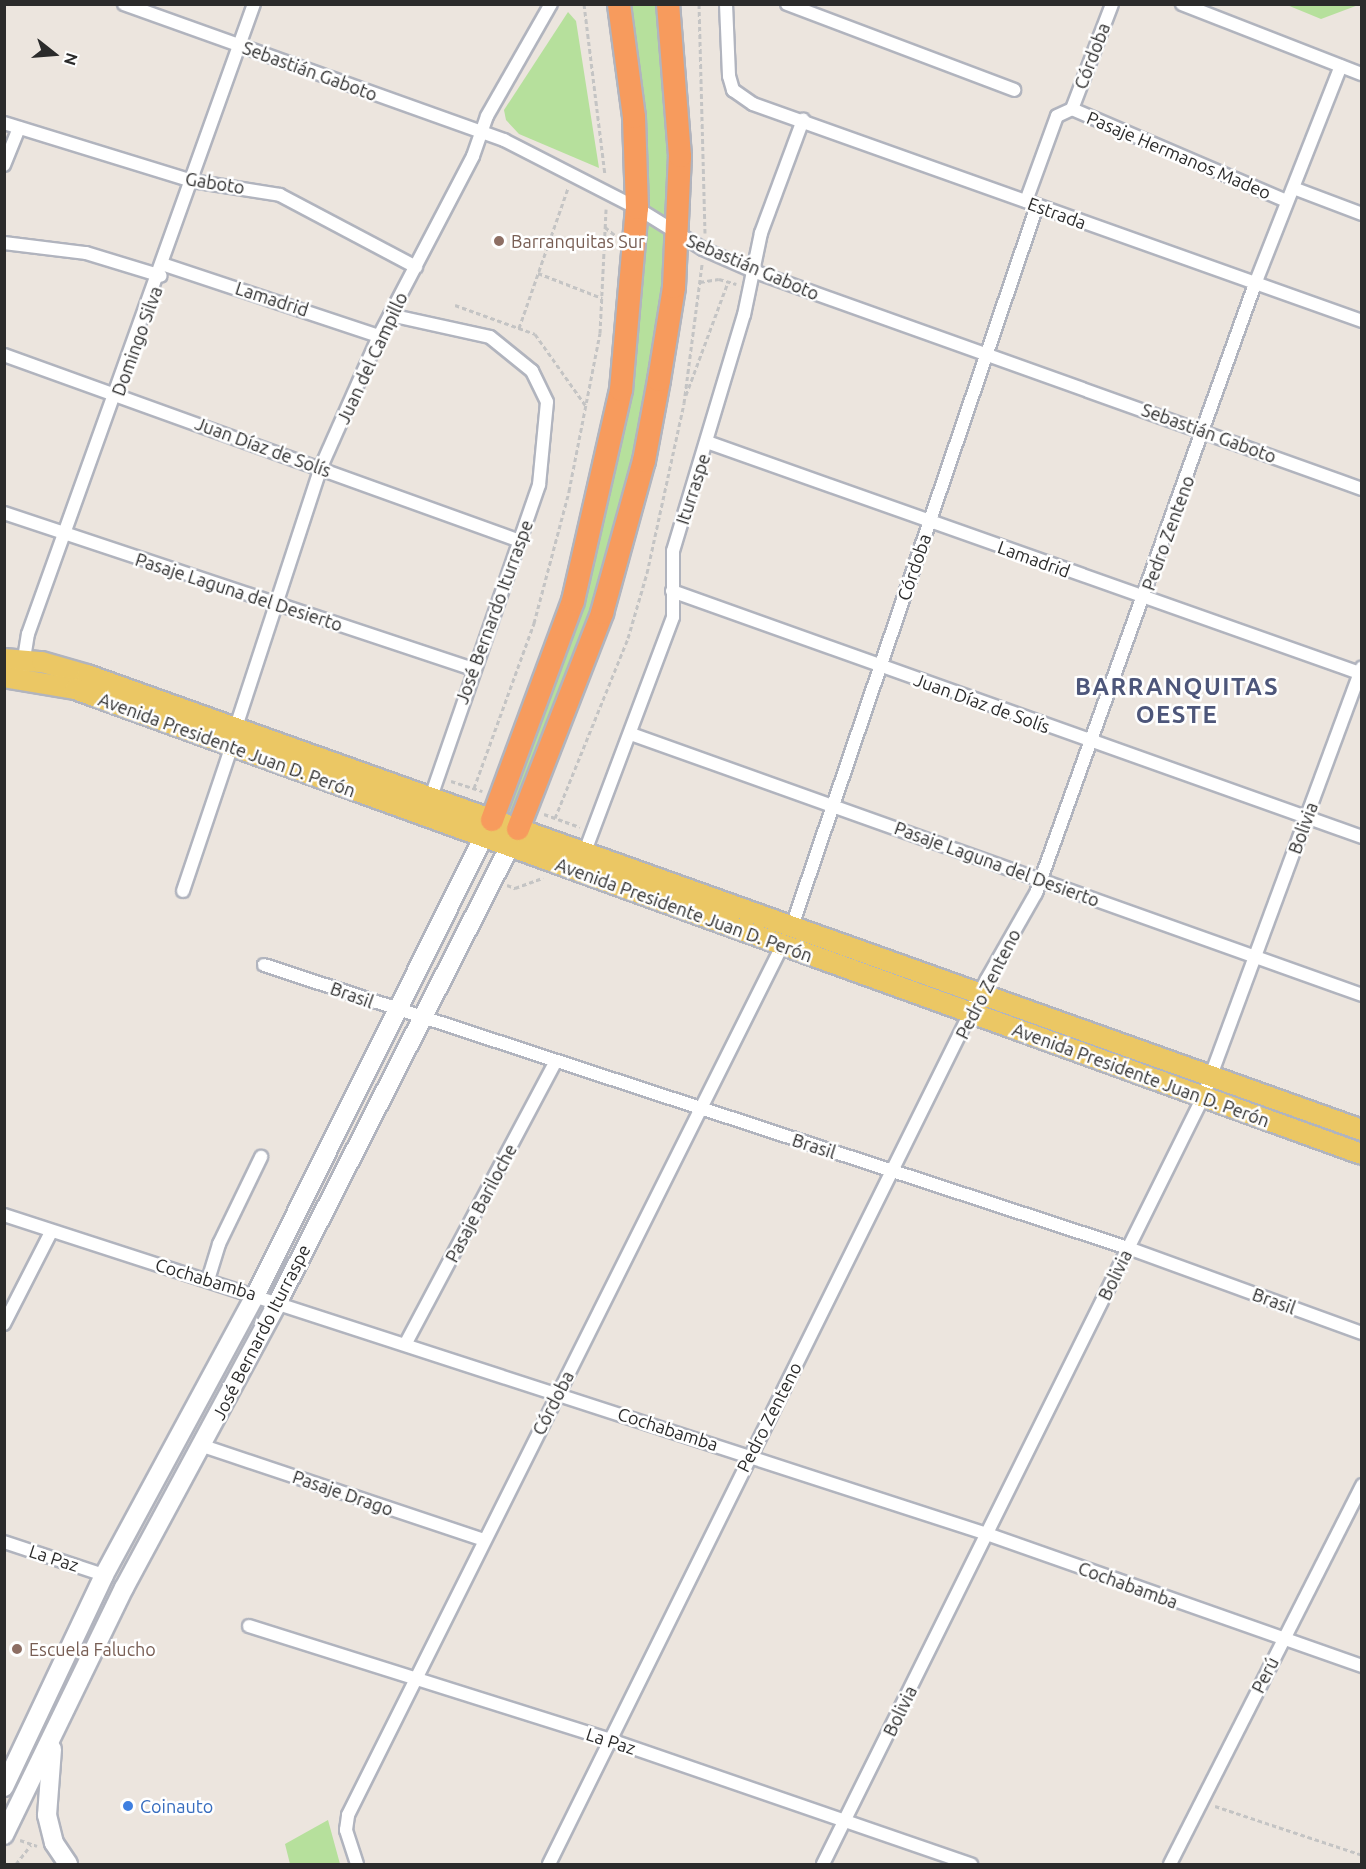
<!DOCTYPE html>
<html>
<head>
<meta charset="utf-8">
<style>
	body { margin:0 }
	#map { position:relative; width:1366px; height:1869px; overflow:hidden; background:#ece5de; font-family:Ubuntu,sans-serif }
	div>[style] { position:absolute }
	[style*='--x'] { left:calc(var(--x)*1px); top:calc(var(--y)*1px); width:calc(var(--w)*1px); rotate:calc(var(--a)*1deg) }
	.green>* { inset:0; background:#b6e09c }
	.path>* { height:3px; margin-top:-1.5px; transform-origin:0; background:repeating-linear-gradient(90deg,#c4c4c4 0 4.5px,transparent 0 7.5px) }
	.roads { filter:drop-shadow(2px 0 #b1b4be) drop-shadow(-2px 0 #b1b4be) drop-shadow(0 2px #b1b4be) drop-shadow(0 -2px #b1b4be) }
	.minor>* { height:12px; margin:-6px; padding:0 6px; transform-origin:6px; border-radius:6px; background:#fff }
	.secondary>* { height:18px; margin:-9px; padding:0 9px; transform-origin:9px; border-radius:9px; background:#fff }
	.primary>* { height:20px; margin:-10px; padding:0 10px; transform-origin:10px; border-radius:10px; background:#ebc764 }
	.motorway>* { height:22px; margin:-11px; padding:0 11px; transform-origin:11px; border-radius:11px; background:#f79b5d }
	.dots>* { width:16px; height:16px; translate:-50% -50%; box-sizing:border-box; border:3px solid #fff; border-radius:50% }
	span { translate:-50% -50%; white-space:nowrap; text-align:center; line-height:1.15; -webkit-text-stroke:5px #fff; paint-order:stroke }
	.street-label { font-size:18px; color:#2b2b2b }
	.education-label { font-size:18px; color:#785e54 }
	.left { translate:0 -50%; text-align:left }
	.shop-label { font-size:18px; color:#366cbe }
	.district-label { font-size:24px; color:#4d567a; font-weight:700; letter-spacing:1.5px }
	.frame { position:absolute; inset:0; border:6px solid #2b2b2b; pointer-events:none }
	.north { position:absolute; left:24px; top:24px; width:60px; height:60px; -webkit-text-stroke:4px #fff; paint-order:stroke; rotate:107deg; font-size:16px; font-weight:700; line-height:24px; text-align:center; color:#2b2b2b }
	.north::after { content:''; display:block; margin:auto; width:21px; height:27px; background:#2b2b2b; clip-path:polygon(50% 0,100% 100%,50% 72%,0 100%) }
</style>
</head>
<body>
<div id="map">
	<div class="green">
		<div style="clip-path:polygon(1361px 4px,1321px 19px,1287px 5px,1287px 4px)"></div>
		<div style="clip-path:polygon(619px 5px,668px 5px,680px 156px,644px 461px,518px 829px,492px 820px,547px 676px,631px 305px)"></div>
		<div style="clip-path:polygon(568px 12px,576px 21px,599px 168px,519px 134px,506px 120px,504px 110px)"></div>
		<div style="clip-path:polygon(328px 1820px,340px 1864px,290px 1864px,285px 1844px)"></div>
	</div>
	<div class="path">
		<div style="--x:584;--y:4;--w:172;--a:83"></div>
		<div style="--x:699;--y:4;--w:229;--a:88.5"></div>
		<div style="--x:605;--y:227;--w:14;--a:39"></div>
		<div style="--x:538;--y:273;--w:69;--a:21.3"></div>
		<div style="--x:700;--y:282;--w:19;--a:-9"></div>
		<div style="--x:719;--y:279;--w:18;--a:16"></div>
		<div style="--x:455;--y:305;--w:85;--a:19.9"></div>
		<div style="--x:535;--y:334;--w:88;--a:54.7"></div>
		<div style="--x:519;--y:328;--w:148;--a:-70.7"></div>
		<div style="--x:686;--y:395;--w:121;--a:-69.6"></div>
		<div style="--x:451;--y:781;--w:33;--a:18"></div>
		<div style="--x:474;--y:788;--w:176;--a:-70"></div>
		<div style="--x:534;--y:623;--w:137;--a:-75.1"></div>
		<div style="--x:569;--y:491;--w:161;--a:-78.9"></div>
		<div style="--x:600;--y:333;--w:124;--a:-87.2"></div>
		<div style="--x:544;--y:814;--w:38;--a:20"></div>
		<div style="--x:555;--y:818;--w:194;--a:-67.9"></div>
		<div style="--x:628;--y:638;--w:68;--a:-73.7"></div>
		<div style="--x:647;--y:573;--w:174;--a:-77.7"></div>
		<div style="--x:684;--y:403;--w:140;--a:-82.6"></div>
		<div style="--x:507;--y:885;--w:9;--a:21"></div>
		<div style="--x:515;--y:888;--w:30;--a:-20"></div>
		<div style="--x:1215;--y:1806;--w:155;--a:18.4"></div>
		<div style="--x:20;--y:1840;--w:18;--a:19"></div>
		<div style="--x:16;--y:1864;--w:24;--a:-52"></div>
	</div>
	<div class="roads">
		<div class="minor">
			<div style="--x:124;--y:4;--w:404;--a:19.7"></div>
			<div style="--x:504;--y:140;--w:149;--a:27.1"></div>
			<div style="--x:637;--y:208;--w:78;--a:31.8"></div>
			<div style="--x:703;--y:249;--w:55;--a:23.7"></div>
			<div style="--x:753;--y:271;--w:647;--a:19.7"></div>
			<div style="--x:726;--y:4;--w:72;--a:87.6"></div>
			<div style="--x:729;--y:76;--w:15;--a:74"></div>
			<div style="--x:733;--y:90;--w:24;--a:35"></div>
			<div style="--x:753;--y:104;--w:647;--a:19.61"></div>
			<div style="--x:787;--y:4;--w:243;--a:20.7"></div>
			<div style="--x:1182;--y:4;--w:193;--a:21.3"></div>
			<div style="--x:1072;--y:109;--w:234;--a:23.2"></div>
			<div style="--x:1072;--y:109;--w:112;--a:-69.1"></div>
			<div style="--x:4;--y:123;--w:197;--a:17.1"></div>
			<div style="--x:192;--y:181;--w:89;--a:9"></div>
			<div style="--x:280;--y:195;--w:154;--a:27.9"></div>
			<div style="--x:4;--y:165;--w:40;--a:-68"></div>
			<div style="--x:1296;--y:189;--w:71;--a:20.7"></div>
			<div style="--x:1026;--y:201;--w:90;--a:-70"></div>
			<div style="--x:1057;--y:116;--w:17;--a:-25"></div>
			<div style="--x:4;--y:243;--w:83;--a:7"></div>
			<div style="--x:86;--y:253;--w:78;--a:17"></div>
			<div style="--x:165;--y:265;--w:225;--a:18.4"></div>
			<div style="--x:390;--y:315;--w:102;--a:12.4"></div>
			<div style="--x:490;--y:337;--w:54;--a:39"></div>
			<div style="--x:532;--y:371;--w:34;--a:64"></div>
			<div style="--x:547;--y:402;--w:83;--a:95.5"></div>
			<div style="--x:539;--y:485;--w:333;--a:109.1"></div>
			<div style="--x:4;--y:355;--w:548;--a:19.82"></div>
			<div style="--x:707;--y:442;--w:695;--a:19.5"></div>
			<div style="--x:4;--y:513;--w:495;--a:18.4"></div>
			<div style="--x:672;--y:591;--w:733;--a:19.62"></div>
			<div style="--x:23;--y:665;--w:31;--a:-81"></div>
			<div style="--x:28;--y:634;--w:669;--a:-70.27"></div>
			<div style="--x:235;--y:730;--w:277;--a:-71.9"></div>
			<div style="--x:321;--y:467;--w:143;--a:-66.1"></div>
			<div style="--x:379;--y:336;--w:203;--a:-62.4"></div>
			<div style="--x:473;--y:156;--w:42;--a:-70.7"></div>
			<div style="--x:487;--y:116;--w:129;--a:-60.3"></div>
			<div style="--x:631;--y:734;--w:776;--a:19.65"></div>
			<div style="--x:584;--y:854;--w:253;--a:-69.4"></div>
			<div style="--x:673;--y:617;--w:66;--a:-90"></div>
			<div style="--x:673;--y:551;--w:246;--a:-73.3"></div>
			<div style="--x:744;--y:315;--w:84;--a:-78.3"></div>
			<div style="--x:761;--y:233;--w:121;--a:-69.6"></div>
			<div style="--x:183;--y:891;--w:151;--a:-71.4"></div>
			<div style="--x:791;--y:929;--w:764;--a:-71.21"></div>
			<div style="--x:264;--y:965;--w:909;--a:18.14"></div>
			<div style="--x:1128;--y:1248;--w:249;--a:20"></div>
			<div style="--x:4;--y:1215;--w:1033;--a:17.98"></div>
			<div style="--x:987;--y:1534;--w:398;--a:19.4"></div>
			<div style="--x:208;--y:1280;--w:38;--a:-73"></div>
			<div style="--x:219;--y:1244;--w:97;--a:-64.2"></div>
			<div style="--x:4;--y:1324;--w:103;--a:-62.9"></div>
			<div style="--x:406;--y:1343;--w:317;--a:-62"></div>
			<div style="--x:203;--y:1446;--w:296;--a:18.5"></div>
			<div style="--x:4;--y:1542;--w:105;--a:18.3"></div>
			<div style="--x:249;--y:1626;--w:379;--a:17.5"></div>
			<div style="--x:610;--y:1740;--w:382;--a:19"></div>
			<div style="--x:357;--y:1864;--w:36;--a:-108"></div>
			<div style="--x:346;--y:1830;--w:15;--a:-82"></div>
			<div style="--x:348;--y:1815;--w:971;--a:-63.46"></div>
			<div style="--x:549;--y:1864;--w:987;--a:-63.67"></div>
			<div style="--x:987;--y:979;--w:99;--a:-60.3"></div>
			<div style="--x:1036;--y:893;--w:647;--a:-70.22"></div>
			<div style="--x:1255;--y:284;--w:234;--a:-68.5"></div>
			<div style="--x:823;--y:1864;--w:856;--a:-63.64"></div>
			<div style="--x:1203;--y:1097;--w:458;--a:-69.7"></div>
			<div style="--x:1170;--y:1864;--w:425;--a:-63.1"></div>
		</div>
		<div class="secondary">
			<div style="--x:52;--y:1749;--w:66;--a:94.3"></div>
			<div style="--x:47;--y:1815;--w:29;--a:76"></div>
			<div style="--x:54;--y:1843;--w:25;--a:56"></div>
			<div style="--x:4;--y:1787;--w:234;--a:-64.7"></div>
			<div style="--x:104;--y:1575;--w:319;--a:-61.6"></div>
			<div style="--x:256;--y:1294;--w:525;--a:-63.53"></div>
			<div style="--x:4;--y:1835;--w:275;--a:-64.1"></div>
			<div style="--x:124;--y:1588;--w:325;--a:-61.7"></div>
			<div style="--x:278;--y:1302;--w:525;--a:-63.04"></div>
		</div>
		<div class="primary">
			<div style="--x:4;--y:659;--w:38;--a:5"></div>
			<div style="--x:42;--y:662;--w:47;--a:16.1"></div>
			<div style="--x:87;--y:675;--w:1354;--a:19.64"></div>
			<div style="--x:4;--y:677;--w:72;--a:9.6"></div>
			<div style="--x:75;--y:689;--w:1368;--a:19.87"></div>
		</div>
		<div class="motorway">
			<div style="--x:492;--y:820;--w:233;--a:-69.7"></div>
			<div style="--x:573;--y:601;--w:216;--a:-77.2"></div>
			<div style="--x:621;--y:390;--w:183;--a:-85"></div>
			<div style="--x:637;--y:208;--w:91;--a:-91.9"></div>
			<div style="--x:634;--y:117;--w:114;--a:-97.6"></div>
			<div style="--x:518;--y:829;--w:232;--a:-68.7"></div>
			<div style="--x:602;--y:613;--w:158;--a:-74.6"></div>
			<div style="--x:644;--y:461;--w:82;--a:-79.5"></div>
			<div style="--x:659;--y:380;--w:94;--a:-80.8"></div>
			<div style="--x:674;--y:287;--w:131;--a:-87.4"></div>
			<div style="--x:680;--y:156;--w:152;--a:-94.5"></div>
		</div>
	</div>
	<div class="dots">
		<div style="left:499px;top:241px;background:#8d6e63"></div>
		<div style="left:17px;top:1649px;background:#8d6e63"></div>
		<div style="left:128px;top:1806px;background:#3f7fe0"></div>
	</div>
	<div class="street-label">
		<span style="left:1092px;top:56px;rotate:-69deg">Córdoba</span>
		<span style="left:310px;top:71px;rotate:20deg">Sebastián Gaboto</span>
		<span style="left:1179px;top:155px;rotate:23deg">Pasaje Hermanos Madeo</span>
		<span style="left:215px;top:183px;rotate:9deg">Gaboto</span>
		<span style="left:1057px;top:213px;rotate:20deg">Estrada</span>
		<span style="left:753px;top:267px;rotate:23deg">Sebastián Gaboto</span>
		<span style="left:272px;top:299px;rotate:18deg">Lamadrid</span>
		<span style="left:137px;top:341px;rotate:-70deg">Domingo Silva</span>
		<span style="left:372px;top:358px;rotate:-65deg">Juan del Campillo</span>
		<span style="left:1209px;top:433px;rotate:20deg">Sebastián Gaboto</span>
		<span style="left:263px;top:447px;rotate:20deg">Juan Díaz de Solís</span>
		<span style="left:693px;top:489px;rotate:-72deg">Iturraspe</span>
		<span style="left:1168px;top:533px;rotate:-70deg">Pedro Zenteno</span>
		<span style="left:1034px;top:559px;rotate:20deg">Lamadrid</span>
		<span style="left:914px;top:567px;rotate:-71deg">Córdoba</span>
		<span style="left:239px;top:592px;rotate:18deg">Pasaje Laguna del Desierto</span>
		<span style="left:494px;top:612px;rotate:-70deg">José Bernardo Iturraspe</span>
		<span style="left:982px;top:703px;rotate:20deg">Juan Díaz de Solís</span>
		<span style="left:227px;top:745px;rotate:20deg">Avenida Presidente Juan D. Perón</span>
		<span style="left:1303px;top:828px;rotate:-70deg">Bolivia</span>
		<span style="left:997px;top:864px;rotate:20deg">Pasaje Laguna del Desierto</span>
		<span style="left:684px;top:910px;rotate:20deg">Avenida Presidente Juan D. Perón</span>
		<span style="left:988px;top:984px;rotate:-63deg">Pedro Zenteno</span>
		<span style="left:352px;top:995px;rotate:20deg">Brasil</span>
		<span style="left:1141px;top:1075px;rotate:20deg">Avenida Presidente Juan D. Perón</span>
		<span style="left:814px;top:1146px;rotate:18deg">Brasil</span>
		<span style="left:481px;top:1203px;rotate:-62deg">Pasaje Bariloche</span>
		<span style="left:1115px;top:1275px;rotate:-64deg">Bolivia</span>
		<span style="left:206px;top:1279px;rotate:17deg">Cochabamba</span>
		<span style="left:1274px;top:1301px;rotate:20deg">Brasil</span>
		<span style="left:261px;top:1332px;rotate:-63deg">José Bernardo Iturraspe</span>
		<span style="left:553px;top:1403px;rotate:-63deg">Córdoba</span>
		<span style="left:769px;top:1417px;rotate:-63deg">Pedro Zenteno</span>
		<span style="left:668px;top:1429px;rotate:18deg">Cochabamba</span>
		<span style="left:343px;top:1493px;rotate:19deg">Pasaje Drago</span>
		<span style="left:54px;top:1558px;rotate:18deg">La Paz</span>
		<span style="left:1128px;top:1585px;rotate:20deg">Cochabamba</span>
		<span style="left:1265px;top:1675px;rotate:-63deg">Perú</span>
		<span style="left:900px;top:1711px;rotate:-64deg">Bolivia</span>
		<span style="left:611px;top:1741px;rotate:18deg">La Paz</span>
	</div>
	<div class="education-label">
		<span class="left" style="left:511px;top:241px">Barranquitas Sur</span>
		<span class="left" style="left:29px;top:1649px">Escuela Falucho</span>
	</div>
	<div class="shop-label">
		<span class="left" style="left:140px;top:1806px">Coinauto</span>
	</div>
	<div class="district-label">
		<span style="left:1177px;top:701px">BARRANQUITAS<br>OESTE</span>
	</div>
	<div class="frame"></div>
	<div class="north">N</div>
</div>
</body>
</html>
